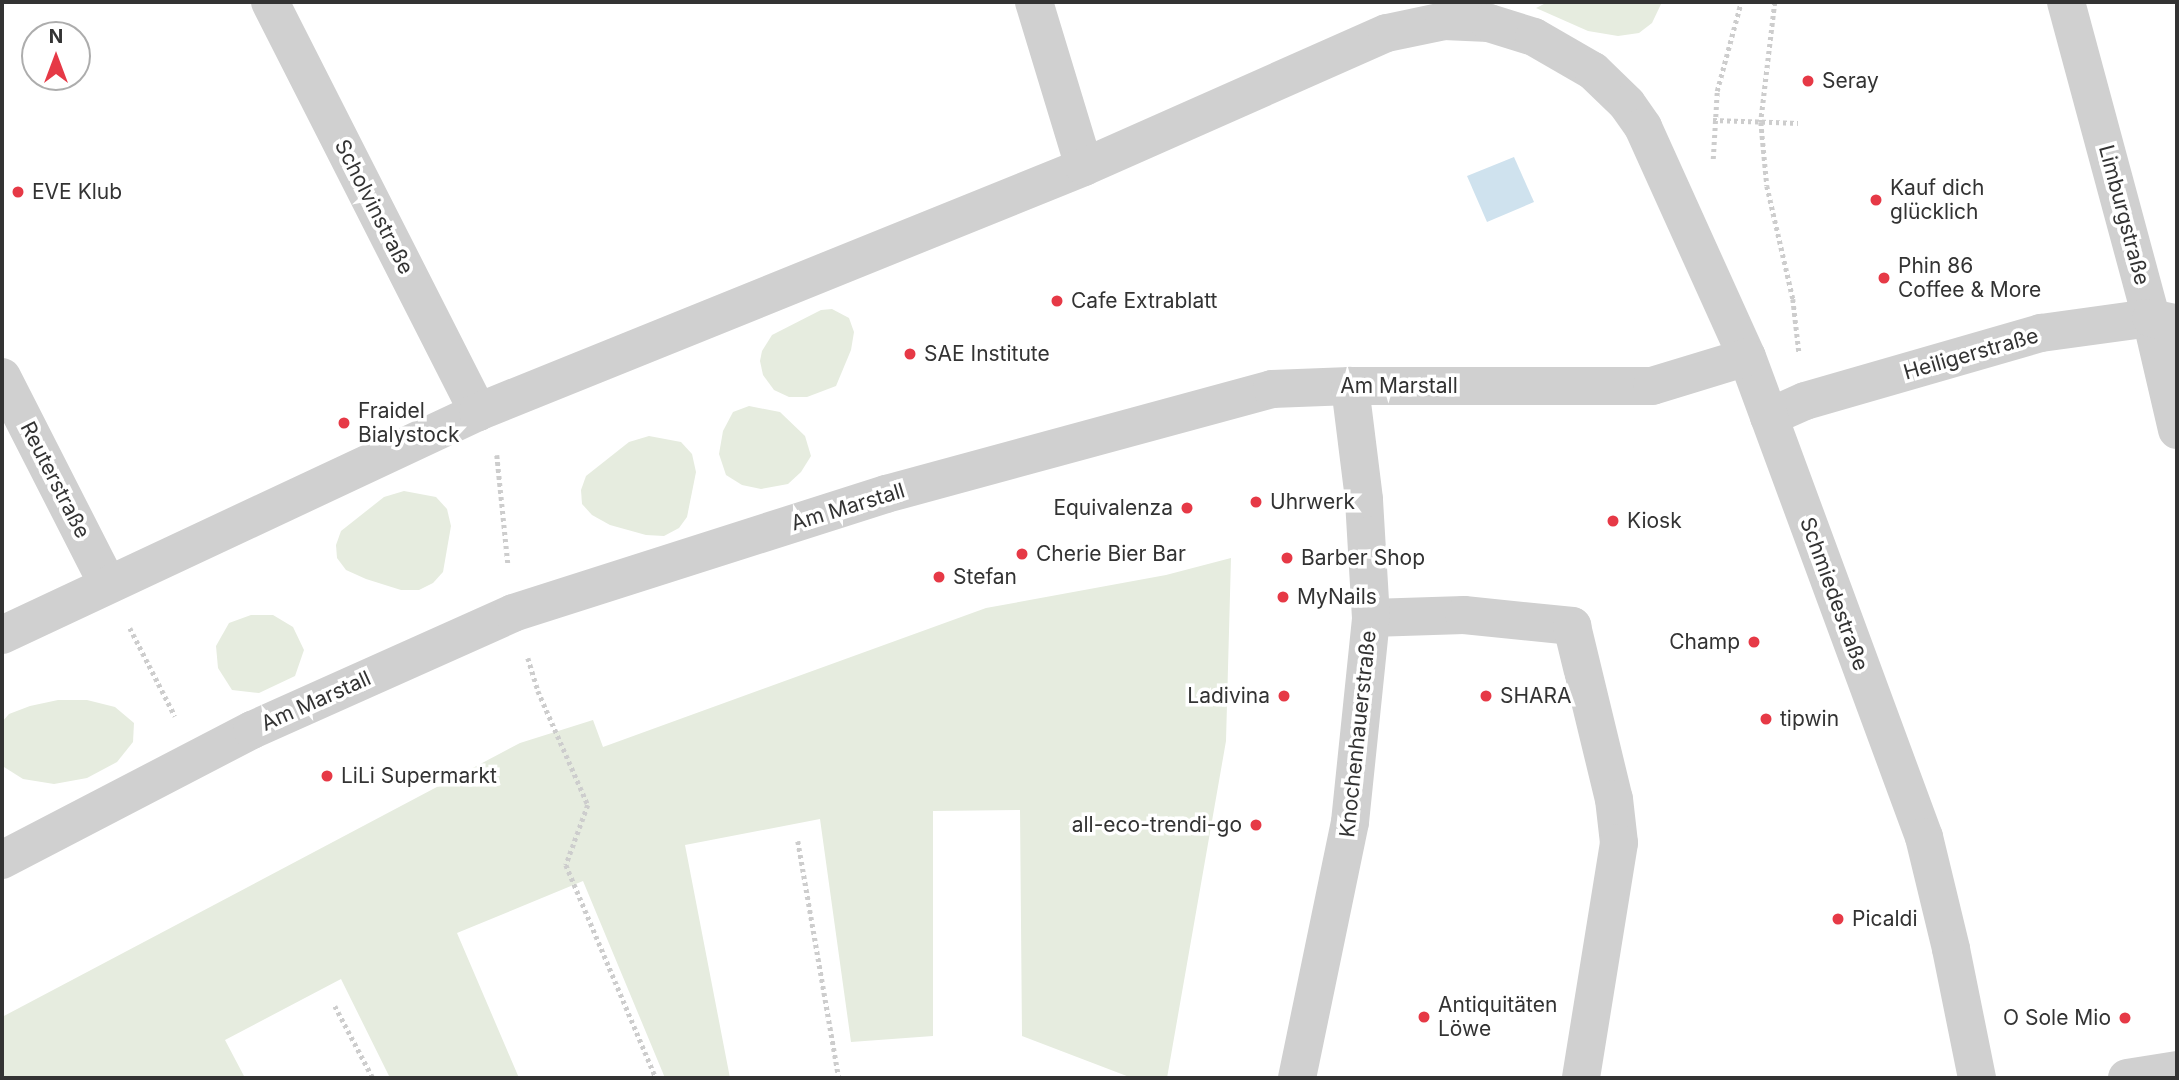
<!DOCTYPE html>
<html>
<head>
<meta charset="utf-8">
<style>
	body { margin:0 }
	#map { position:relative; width:2179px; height:1080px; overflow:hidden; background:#fff; font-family:Inter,sans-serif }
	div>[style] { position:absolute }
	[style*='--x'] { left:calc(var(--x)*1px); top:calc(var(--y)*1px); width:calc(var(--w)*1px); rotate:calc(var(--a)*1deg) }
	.green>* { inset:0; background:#e6ecdf }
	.water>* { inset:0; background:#cfe2ee }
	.path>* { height:4.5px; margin-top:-2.25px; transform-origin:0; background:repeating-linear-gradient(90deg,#cdcdcd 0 3.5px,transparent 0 7px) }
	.minor>* { height:38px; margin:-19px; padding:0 19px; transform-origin:19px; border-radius:19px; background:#d0d0d0 }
	.dots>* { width:19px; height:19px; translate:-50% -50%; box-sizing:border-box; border:4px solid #fff; border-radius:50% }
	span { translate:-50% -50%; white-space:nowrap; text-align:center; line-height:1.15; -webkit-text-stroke:7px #fff; paint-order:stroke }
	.poi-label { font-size:21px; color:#333 }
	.left { translate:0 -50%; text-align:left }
	.right { translate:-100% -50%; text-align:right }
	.street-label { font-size:21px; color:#333 }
	.frame { position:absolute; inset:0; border:4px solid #333; pointer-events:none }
	.north { position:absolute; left:21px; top:21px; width:70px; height:70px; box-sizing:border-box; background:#fff; border:2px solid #adadad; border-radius:50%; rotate:0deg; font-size:19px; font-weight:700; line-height:28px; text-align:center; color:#333 }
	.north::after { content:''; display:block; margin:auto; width:24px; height:32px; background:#e63946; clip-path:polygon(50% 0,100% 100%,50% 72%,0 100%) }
</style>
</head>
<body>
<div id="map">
	<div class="green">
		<div style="clip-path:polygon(1548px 2px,1662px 2px,1652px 23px,1639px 33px,1618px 36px,1588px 31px,1536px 8px)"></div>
		<div style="clip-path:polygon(832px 309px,849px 318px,854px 332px,851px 350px,836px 386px,807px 397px,789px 397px,774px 390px,763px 375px,760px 361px,762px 351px,772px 335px,821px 310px)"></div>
		<div style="clip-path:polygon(749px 406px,780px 412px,805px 436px,811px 456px,801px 472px,788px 484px,761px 489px,742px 485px,726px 475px,719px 454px,723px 431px,733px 412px)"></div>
		<div style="clip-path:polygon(649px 436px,681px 442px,692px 454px,696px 472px,687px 517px,679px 528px,664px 536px,646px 535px,610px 525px,592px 515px,582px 504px,581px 490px,586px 476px,629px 442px)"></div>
		<div style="clip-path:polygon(404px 491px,436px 497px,447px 509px,451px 526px,443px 572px,433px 583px,419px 590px,401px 590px,366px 579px,346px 570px,337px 558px,336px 545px,341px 531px,384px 497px)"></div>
		<div style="clip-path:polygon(1231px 558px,1226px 741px,1167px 1078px,1132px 1078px,1022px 1036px,1020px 810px,933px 811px,933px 1036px,851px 1042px,820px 819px,685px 845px,730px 1078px,665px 1078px,583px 881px,457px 933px,519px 1078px,390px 1078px,341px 979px,225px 1040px,245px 1078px,2px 1078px,2px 1017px,520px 743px,593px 720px,603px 747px,986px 608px,1166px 575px)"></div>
		<div style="clip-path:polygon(251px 615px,273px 615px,293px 627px,304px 650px,295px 676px,259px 693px,232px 690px,218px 668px,216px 646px,229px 623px)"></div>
		<div style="clip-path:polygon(58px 700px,87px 700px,115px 707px,134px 723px,133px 742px,117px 762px,87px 778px,54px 784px,23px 779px,4px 767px,2px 722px,9px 714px,30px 706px)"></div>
	</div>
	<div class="water">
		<div style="clip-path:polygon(1514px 157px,1534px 202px,1487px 222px,1467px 176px)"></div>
	</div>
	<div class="path">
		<div style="--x:1775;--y:2;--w:121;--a:96.7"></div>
		<div style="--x:1761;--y:122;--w:64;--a:84.6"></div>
		<div style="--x:1767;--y:186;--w:116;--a:77"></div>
		<div style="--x:1793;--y:299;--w:53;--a:83.5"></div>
		<div style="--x:1713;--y:120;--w:85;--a:2"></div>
		<div style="--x:1713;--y:159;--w:68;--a:-86.6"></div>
		<div style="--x:1717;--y:91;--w:92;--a:-74.9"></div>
		<div style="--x:497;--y:455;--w:110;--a:84.2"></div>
		<div style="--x:130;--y:628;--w:99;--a:62.9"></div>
		<div style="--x:528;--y:658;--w:34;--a:73"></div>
		<div style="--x:538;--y:691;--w:124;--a:66.3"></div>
		<div style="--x:588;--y:805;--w:64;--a:110.1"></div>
		<div style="--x:566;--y:865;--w:231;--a:67.1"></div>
		<div style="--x:798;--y:841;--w:241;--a:80.2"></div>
		<div style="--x:335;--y:1006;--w:81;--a:62.2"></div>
	</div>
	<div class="minor">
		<div style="--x:270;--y:2;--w:460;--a:63.1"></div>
		<div style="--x:1034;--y:2;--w:172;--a:73.1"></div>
		<div style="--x:2066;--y:2;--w:327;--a:74.9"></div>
		<div style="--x:2151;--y:318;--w:115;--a:76.9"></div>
		<div style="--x:2;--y:377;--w:231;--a:63"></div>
		<div style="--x:1769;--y:417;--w:39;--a:-24"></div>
		<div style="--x:1805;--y:401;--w:246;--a:-16.1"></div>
		<div style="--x:2041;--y:333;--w:111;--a:-7.8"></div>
		<div style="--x:2151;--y:318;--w:25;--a:12"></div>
		<div style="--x:1371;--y:618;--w:93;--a:-1.8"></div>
		<div style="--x:1464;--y:615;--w:109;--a:5.8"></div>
		<div style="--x:1572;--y:626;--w:178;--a:76.4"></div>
		<div style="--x:1614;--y:799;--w:44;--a:83.5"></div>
		<div style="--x:1619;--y:843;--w:238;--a:99.2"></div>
		<div style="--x:2;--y:635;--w:526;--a:-25.1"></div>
		<div style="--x:478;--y:412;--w:654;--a:-22.01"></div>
		<div style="--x:1084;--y:167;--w:331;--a:-23.9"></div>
		<div style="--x:1387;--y:33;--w:58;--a:-11.9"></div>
		<div style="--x:1444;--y:21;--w:45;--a:2.5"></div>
		<div style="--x:1489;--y:23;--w:47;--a:17.3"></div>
		<div style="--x:1534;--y:37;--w:68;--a:30"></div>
		<div style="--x:1593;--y:71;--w:47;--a:44.1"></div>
		<div style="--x:1627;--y:104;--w:28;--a:55"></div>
		<div style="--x:1643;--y:127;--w:252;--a:65.7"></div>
		<div style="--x:1747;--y:357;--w:512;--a:69.76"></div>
		<div style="--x:1924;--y:837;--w:115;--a:76.4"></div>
		<div style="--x:1951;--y:949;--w:132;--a:78.6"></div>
		<div style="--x:2;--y:860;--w:282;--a:-27.5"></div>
		<div style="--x:252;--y:730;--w:286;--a:-24.1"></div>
		<div style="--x:513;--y:613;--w:392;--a:-17.7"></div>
		<div style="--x:886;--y:494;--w:400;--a:-15.2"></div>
		<div style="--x:1272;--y:389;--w:78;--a:-2.2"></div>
		<div style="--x:1350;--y:386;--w:302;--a:0"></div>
		<div style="--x:1652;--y:386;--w:99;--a:-17"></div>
		<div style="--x:1297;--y:1078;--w:261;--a:-78.3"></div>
		<div style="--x:1350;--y:822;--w:205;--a:-84.1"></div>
		<div style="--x:1371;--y:618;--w:119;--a:-93.4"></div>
		<div style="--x:1364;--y:499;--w:114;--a:-97.1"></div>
		<div style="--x:2127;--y:1078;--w:51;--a:-9.1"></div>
	</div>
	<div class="dots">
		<div style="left:1808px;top:81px;background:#e63946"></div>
		<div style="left:18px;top:192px;background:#e63946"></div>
		<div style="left:1876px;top:200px;background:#e63946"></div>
		<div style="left:1884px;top:278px;background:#e63946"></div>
		<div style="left:1057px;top:301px;background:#e63946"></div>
		<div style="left:910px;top:354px;background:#e63946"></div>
		<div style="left:344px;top:423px;background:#e63946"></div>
		<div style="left:1256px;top:502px;background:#e63946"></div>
		<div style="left:1187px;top:508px;background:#e63946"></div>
		<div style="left:1613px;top:521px;background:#e63946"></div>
		<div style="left:1022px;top:554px;background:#e63946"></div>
		<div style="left:1287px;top:558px;background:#e63946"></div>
		<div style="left:939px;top:577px;background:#e63946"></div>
		<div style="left:1283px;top:597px;background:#e63946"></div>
		<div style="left:1754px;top:642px;background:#e63946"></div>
		<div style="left:1284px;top:696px;background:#e63946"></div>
		<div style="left:1486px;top:696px;background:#e63946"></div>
		<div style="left:1766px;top:719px;background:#e63946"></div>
		<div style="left:327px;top:776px;background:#e63946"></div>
		<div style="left:1256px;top:825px;background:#e63946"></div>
		<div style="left:1838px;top:919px;background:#e63946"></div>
		<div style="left:1424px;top:1017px;background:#e63946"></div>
		<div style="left:2125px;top:1018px;background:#e63946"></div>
	</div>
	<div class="poi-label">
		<span class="left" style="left:1822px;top:81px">Seray</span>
		<span class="left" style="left:1890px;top:200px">Kauf dich<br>glücklich</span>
		<span class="left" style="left:32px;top:192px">EVE Klub</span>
		<span class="left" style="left:1898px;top:278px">Phin 86<br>Coffee &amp; More</span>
		<span class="left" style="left:1071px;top:301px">Cafe Extrablatt</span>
		<span class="left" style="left:924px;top:354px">SAE Institute</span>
		<span class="left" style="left:358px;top:423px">Fraidel<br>Bialystock</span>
		<span class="left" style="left:1270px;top:502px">Uhrwerk</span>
		<span class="right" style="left:1173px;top:508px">Equivalenza</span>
		<span class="left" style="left:1627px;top:521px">Kiosk</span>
		<span class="left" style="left:1036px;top:554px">Cherie Bier Bar</span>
		<span class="left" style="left:1301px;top:558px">Barber Shop</span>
		<span class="left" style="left:953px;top:577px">Stefan</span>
		<span class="left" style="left:1297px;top:597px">MyNails</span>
		<span class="right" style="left:1740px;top:642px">Champ</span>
		<span class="right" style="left:1270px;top:696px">Ladivina</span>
		<span class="left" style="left:1500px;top:696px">SHARA</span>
		<span class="left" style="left:1780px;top:719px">tipwin</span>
		<span class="left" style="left:341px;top:776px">LiLi Supermarkt</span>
		<span class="right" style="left:1242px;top:825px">all-eco-trendi-go</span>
		<span class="left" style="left:1852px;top:919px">Picaldi</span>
		<span class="left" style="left:1438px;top:1017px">Antiquitäten<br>Löwe</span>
		<span class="right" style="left:2111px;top:1018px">O Sole Mio</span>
	</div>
	<div class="street-label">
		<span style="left:374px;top:207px;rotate:63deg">Scholvinstraße</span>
		<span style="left:2124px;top:215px;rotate:75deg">Limburgstraße</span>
		<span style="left:1971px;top:354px;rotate:-16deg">Heiligerstraße</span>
		<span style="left:1399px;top:386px">Am Marstall</span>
		<span style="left:55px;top:480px;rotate:63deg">Reuterstraße</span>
		<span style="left:848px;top:507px;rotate:-17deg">Am Marstall</span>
		<span style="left:1834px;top:594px;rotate:70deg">Schmiedestraße</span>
		<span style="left:316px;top:701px;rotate:-24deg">Am Marstall</span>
		<span style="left:1358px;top:734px;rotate:-84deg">Knochenhauerstraße</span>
	</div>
	<div class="frame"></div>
	<div class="north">N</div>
</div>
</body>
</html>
